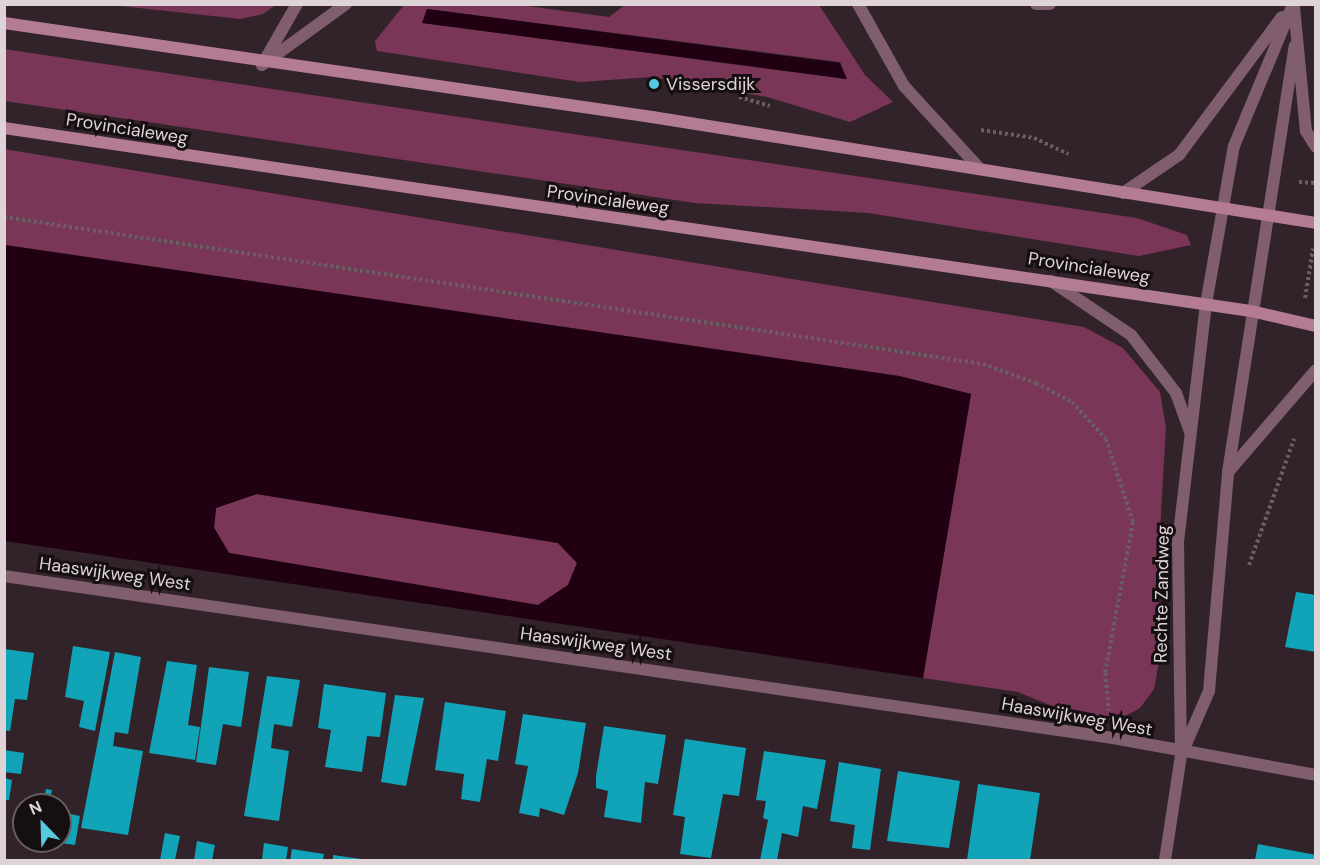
<!DOCTYPE html>
<html>
<head>
<meta charset="utf-8">
<style>
	body { margin:0 }
	#map { position:relative; width:1320px; height:865px; overflow:hidden; background:#312329; font-family:"DM Sans",sans-serif }
	div>[style] { position:absolute }
	[style*='--x'] { left:calc(var(--x)*1px); top:calc(var(--y)*1px); width:calc(var(--w)*1px); rotate:calc(var(--a)*1deg) }
	.green>* { inset:0; background:#793657 }
	.water>* { inset:0; background:#210011 }
	.building>* { inset:0; background:#11a4b9 }
	.path>* { height:4px; margin-top:-2px; transform-origin:0; background:repeating-linear-gradient(90deg,#6b5e63 0 3px,transparent 0 6px) }
	.service>* { height:12px; margin:-6px; padding:0 6px; transform-origin:6px; border-radius:6px; background:#815e6d }
	.minor>* { height:12px; margin:-6px; padding:0 6px; transform-origin:6px; border-radius:6px; background:#815e6d }
	.secondary>* { height:12px; margin:-6px; padding:0 6px; transform-origin:6px; border-radius:6px; background:#b37b94 }
	.dots>* { width:16px; height:16px; translate:-50% -50%; box-sizing:border-box; border:3px solid #150f11; border-radius:50% }
	span { translate:-50% -50%; white-space:nowrap; text-align:center; line-height:1.15; -webkit-text-stroke:6px #150f11; paint-order:stroke }
	.poi-label { font-size:18px; color:#ded4d8 }
	.left { translate:0 -50%; text-align:left }
	.street-label { font-size:18px; color:#ded4d8 }
	.frame { position:absolute; inset:0; border:6px solid #ded4d8; pointer-events:none }
	.north { position:absolute; left:12px; top:793px; width:60px; height:60px; box-sizing:border-box; background:#150f11; border:2px solid #655e61; border-radius:50%; rotate:337deg; font-size:16px; font-weight:700; line-height:24px; text-align:center; color:#ded4d8 }
	.north::after { content:''; display:block; margin:auto; width:21px; height:27px; background:#55cadf; clip-path:polygon(50% 0,100% 100%,50% 72%,0 100%) }
</style>
</head>
<body>
<div id="map">
	<div class="green">
		<div style="clip-path:polygon(evenodd,512px 4px,609px 17px,625px 5px,819px 5px,865px 75px,893px 102px,850px 122px,767px 97px,652px 77px,580px 82px,377px 51px,375px 41px,404px 5px,512px 4px,427px 9px,840px 62px,846px 79px,423px 23px,427px 9px)"></div>
		<div style="clip-path:polygon(112px 5px,276px 5px,263px 14px,240px 19px)"></div>
		<div style="clip-path:polygon(4px 49px,1137px 218px,1187px 235px,1191px 245px,1139px 256px,868px 213px,695px 203px,5px 101px)"></div>
		<div style="clip-path:polygon(4px 149px,1084px 327px,1123px 348px,1160px 392px,1166px 428px,1158px 564px,1161px 651px,1154px 689px,1140px 708px,1120px 719px,1091px 722px,1018px 692px,923px 678px,971px 394px,899px 376px,5px 245px)"></div>
		<div style="clip-path:polygon(256px 494px,558px 543px,577px 563px,568px 585px,538px 605px,229px 553px,214px 527px,216px 508px)"></div>
	</div>
	<div class="water">
		<div style="clip-path:polygon(427px 9px,840px 63px,847px 79px,422px 23px)"></div>
		<div style="clip-path:polygon(evenodd,5px 245px,899px 376px,971px 394px,923px 678px,5px 541px,5px 245px,257px 494px,558px 543px,577px 563px,568px 585px,538px 605px,229px 553px,214px 528px,216px 508px,257px 494px)"></div>
	</div>
	<div class="building">
		<div style="clip-path:polygon(1296px 592px,1316px 595px,1316px 652px,1285px 647px)"></div>
		<div style="clip-path:polygon(73px 646px,110px 652px,95px 731px,79px 727px,84px 701px,65px 697px)"></div>
		<div style="clip-path:polygon(4px 649px,34px 653px,27px 700px,15px 699px,10px 731px,4px 730px)"></div>
		<div style="clip-path:polygon(115px 652px,141px 657px,128px 734px,115px 732px,113px 746px,143px 751px,128px 835px,81px 828px)"></div>
		<div style="clip-path:polygon(167px 661px,197px 665px,188px 725px,200px 727px,195px 760px,149px 753px)"></div>
		<div style="clip-path:polygon(209px 667px,249px 672px,241px 727px,223px 724px,216px 765px,196px 762px)"></div>
		<div style="clip-path:polygon(267px 676px,300px 680px,292px 727px,274px 724px,271px 748px,289px 751px,279px 821px,244px 816px)"></div>
		<div style="clip-path:polygon(324px 684px,386px 693px,380px 737px,367px 736px,362px 772px,325px 767px,331px 730px,318px 728px)"></div>
		<div style="clip-path:polygon(395px 695px,424px 698px,406px 786px,381px 782px)"></div>
		<div style="clip-path:polygon(445px 702px,506px 711px,498px 761px,487px 759px,480px 802px,461px 799px,464px 774px,435px 770px)"></div>
		<div style="clip-path:polygon(523px 714px,586px 723px,578px 773px,564px 815px,540px 808px,539px 817px,519px 813px,528px 766px,515px 764px)"></div>
		<div style="clip-path:polygon(604px 726px,666px 735px,658px 784px,645px 782px,641px 823px,604px 817px,608px 791px,596px 788px,596px 776px)"></div>
		<div style="clip-path:polygon(685px 739px,746px 748px,739px 796px,723px 794px,711px 858px,680px 854px,685px 817px,673px 815px)"></div>
		<div style="clip-path:polygon(4px 750px,24px 753px,21px 774px,4px 772px)"></div>
		<div style="clip-path:polygon(764px 751px,826px 760px,817px 809px,803px 806px,798px 837px,782px 833px,777px 860px,760px 860px,768px 820px,763px 818px,766px 801px,756px 800px)"></div>
		<div style="clip-path:polygon(839px 762px,881px 769px,870px 850px,852px 848px,855px 825px,830px 821px)"></div>
		<div style="clip-path:polygon(898px 771px,960px 781px,949px 848px,887px 841px)"></div>
		<div style="clip-path:polygon(4px 778px,12px 780px,9px 800px,4px 800px)"></div>
		<div style="clip-path:polygon(978px 784px,1040px 793px,1030px 860px,967px 860px)"></div>
		<div style="clip-path:polygon(46px 789px,52px 790px,50px 800px,44px 799px)"></div>
		<div style="clip-path:polygon(60px 812px,80px 816px,75px 845px,60px 843px)"></div>
		<div style="clip-path:polygon(165px 833px,180px 836px,175px 860px,160px 860px)"></div>
		<div style="clip-path:polygon(197px 841px,215px 845px,212px 860px,194px 860px)"></div>
		<div style="clip-path:polygon(264px 843px,288px 847px,286px 860px,262px 860px)"></div>
		<div style="clip-path:polygon(1258px 844px,1316px 855px,1316px 860px,1255px 860px)"></div>
		<div style="clip-path:polygon(292px 849px,324px 854px,323px 860px,290px 860px)"></div>
		<div style="clip-path:polygon(333px 855px,361px 859px,361px 860px,333px 860px)"></div>
	</div>
	<div class="path">
		<div style="--x:739;--y:97;--w:32;--a:16"></div>
		<div style="--x:981;--y:130;--w:54;--a:8.6"></div>
		<div style="--x:1034;--y:138;--w:38;--a:25"></div>
		<div style="--x:1299;--y:182;--w:17;--a:3"></div>
		<div style="--x:4;--y:217;--w:990;--a:8.54"></div>
		<div style="--x:983;--y:364;--w:56;--a:19.7"></div>
		<div style="--x:1036;--y:383;--w:41;--a:27.8"></div>
		<div style="--x:1072;--y:402;--w:50;--a:47.4"></div>
		<div style="--x:1106;--y:439;--w:87;--a:72"></div>
		<div style="--x:1133;--y:522;--w:154;--a:100.5"></div>
		<div style="--x:1105;--y:673;--w:38;--a:84"></div>
		<div style="--x:1305;--y:298;--w:50;--a:-80.7"></div>
		<div style="--x:1249;--y:565;--w:134;--a:-70.3"></div>
	</div>
	<div class="service">
		<div style="--x:858;--y:4;--w:94;--a:60.7"></div>
		<div style="--x:904;--y:86;--w:113;--a:47.5"></div>
		<div style="--x:1036;--y:4;--w:14;--a:0"></div>
		<div style="--x:262;--y:65;--w:104;--a:-36"></div>
	</div>
	<div class="minor">
		<div style="--x:1294;--y:7;--w:125;--a:84.5"></div>
		<div style="--x:1306;--y:131;--w:19;--a:58"></div>
		<div style="--x:262;--y:65;--w:70;--a:-60.2"></div>
		<div style="--x:1123;--y:193;--w:68;--a:-34.2"></div>
		<div style="--x:1179;--y:155;--w:172;--a:-53.3"></div>
		<div style="--x:1051;--y:281;--w:97;--a:34"></div>
		<div style="--x:1131;--y:335;--w:73;--a:52.2"></div>
		<div style="--x:1176;--y:393;--w:41;--a:70.3"></div>
		<div style="--x:1229;--y:471;--w:133;--a:-49.3"></div>
		<div style="--x:4;--y:576;--w:1121;--a:8.31"></div>
		<div style="--x:1113;--y:738;--w:206;--a:10.3"></div>
		<div style="--x:1183;--y:751;--w:65;--a:-66.6"></div>
		<div style="--x:1209;--y:691;--w:220;--a:-85"></div>
		<div style="--x:1228;--y:472;--w:431;--a:-81.1"></div>
		<div style="--x:1165;--y:860;--w:106;--a:-81.3"></div>
		<div style="--x:1181;--y:755;--w:213;--a:-90.8"></div>
		<div style="--x:1178;--y:542;--w:240;--a:-83.3"></div>
		<div style="--x:1206;--y:304;--w:160;--a:-80"></div>
		<div style="--x:1234;--y:146;--w:154;--a:-67.4"></div>
	</div>
	<div class="secondary">
		<div style="--x:4;--y:23;--w:655;--a:8.25"></div>
		<div style="--x:652;--y:117;--w:672;--a:9.07"></div>
		<div style="--x:4;--y:128;--w:1260;--a:8.35"></div>
		<div style="--x:1251;--y:311;--w:67;--a:13"></div>
	</div>
	<div class="dots">
		<div style="left:654px;top:84px;background:#55cadf"></div>
	</div>
	<div class="poi-label">
		<span class="left" style="left:666px;top:84px">Vissersdijk</span>
	</div>
	<div class="street-label">
		<span style="left:127px;top:129px;rotate:9deg">Provincialeweg</span>
		<span style="left:608px;top:200px;rotate:8deg">Provincialeweg</span>
		<span style="left:1089px;top:268px;rotate:9deg">Provincialeweg</span>
		<span style="left:115px;top:574px;rotate:8deg">Haaswijkweg West</span>
		<span style="left:1162px;top:594px;rotate:-89deg">Rechte Zandweg</span>
		<span style="left:596px;top:644px;rotate:8deg">Haaswijkweg West</span>
		<span style="left:1077px;top:717px;rotate:10deg">Haaswijkweg West</span>
	</div>
	<div class="frame"></div>
	<div class="north">N</div>
</div>
</body>
</html>
